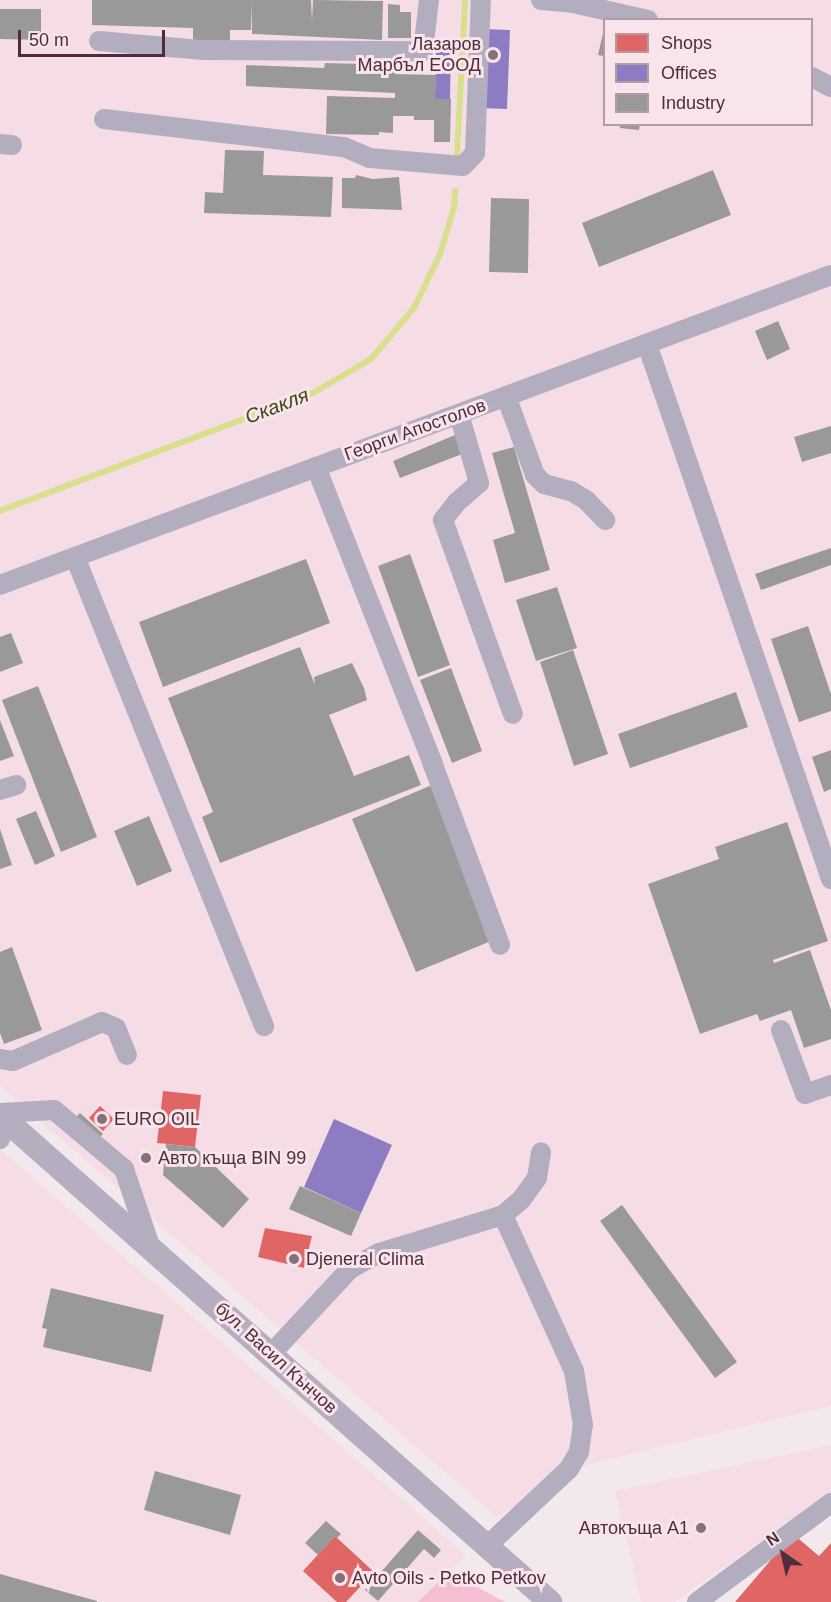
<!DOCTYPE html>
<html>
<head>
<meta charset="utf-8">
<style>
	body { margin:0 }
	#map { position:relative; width:831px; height:1602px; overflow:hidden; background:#f3e9ec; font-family:Helvetica,sans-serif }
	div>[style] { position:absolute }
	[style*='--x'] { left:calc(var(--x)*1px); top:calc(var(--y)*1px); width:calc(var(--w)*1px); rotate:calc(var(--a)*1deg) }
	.built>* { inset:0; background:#f6dde5 }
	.forest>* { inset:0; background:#f5bed2 }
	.shops>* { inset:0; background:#e06666 }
	.offices>* { inset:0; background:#8e7cc3 }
	.industry>* { inset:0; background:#999 }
	.stream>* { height:6px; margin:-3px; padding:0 3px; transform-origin:3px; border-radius:3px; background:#d8e08e }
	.minor>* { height:20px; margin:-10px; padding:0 10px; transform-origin:10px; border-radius:10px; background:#b3adc0 }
	.major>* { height:24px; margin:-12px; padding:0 12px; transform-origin:12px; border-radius:12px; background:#b7adc0 }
	.dots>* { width:16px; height:16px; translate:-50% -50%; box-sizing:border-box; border:3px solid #f7e5eb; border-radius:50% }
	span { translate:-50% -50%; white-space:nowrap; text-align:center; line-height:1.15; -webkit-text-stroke:6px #f7e5eb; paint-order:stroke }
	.poi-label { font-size:18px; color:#4f2d3a }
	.right { translate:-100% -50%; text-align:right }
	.left { translate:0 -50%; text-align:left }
	.street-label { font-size:18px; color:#4f2d3a }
	.water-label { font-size:20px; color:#404616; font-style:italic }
	.legend { position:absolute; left:603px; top:18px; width:210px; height:108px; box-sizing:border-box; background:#f7e5eb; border:2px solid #b49ba4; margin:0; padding:8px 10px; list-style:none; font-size:18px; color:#4f2d3a }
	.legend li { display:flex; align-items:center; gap:12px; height:30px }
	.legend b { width:30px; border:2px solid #b49ba4 }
	.north { position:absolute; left:753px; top:1524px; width:60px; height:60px; -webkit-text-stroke:4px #f7e5eb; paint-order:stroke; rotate:326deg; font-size:16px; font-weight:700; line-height:24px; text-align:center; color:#4f2d3a }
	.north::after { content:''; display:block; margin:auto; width:21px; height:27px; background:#4f2d3a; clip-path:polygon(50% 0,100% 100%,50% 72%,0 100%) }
	.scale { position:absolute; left:18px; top:30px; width:147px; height:27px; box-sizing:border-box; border:3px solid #4f2d3a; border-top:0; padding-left:8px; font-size:18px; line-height:21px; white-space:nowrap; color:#4f2d3a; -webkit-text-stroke:4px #f7e5eb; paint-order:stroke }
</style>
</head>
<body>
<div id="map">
	<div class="built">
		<div style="clip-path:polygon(evenodd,0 0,831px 0,831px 1406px,569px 1469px,498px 1518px,0 1086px,0 0,604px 20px,812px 20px,812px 124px,604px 124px,604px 20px)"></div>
		<div style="clip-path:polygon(0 1149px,466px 1555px,418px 1602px,0 1602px)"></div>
		<div style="clip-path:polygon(831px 1445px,831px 1492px,675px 1602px,641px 1602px,615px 1491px)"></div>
	</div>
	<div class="forest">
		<div style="clip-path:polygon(449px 1572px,505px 1602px,418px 1602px)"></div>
	</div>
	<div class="shops">
		<div style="clip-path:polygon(163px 1091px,201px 1095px,195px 1147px,157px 1143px)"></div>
		<div style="clip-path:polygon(100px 1106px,114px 1119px,103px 1131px,89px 1118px)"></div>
		<div style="clip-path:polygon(265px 1228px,312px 1236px,304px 1268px,258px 1257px)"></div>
		<div style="clip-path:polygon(793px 1534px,819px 1556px,831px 1543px,831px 1602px,735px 1602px)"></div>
		<div style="clip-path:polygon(335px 1536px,374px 1572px,346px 1602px,337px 1602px,303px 1571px)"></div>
	</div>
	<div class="offices">
		<div style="clip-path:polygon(483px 29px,510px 30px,507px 109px,480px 108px)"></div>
		<div style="clip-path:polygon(436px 43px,451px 44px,450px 99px,435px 99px)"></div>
		<div style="clip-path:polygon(334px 1119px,392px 1145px,361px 1213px,304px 1187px)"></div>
	</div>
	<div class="industry">
		<div style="clip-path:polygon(92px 0,252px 0,251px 30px,230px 30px,230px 45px,193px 44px,193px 28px,92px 25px)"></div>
		<div style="clip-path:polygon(252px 0,311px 0,312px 21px,313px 0,383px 1px,382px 40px,252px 34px)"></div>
		<div style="clip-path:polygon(388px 4px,400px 5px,400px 12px,411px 12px,411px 38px,388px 38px)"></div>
		<div style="clip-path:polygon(0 9px,41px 9px,41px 40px,0 39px)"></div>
		<div style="clip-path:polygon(604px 29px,604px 56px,598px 55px)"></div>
		<div style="clip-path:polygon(325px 63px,396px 65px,395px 74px,436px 75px,435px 99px,451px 99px,450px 142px,434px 142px,434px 120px,414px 120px,414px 116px,393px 116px,393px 133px,379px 132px,379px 135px,326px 134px,327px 96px,395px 98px,395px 93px,246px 86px,246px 65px,324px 68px)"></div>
		<div style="clip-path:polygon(620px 124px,640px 124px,639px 130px,620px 128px)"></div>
		<div style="clip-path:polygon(225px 150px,264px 151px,263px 175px,333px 177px,331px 217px,204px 213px,205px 192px,223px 193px)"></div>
		<div style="clip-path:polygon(713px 170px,731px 215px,599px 267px,582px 223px)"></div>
		<div style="clip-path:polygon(356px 175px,373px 179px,399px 177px,402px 210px,342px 208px,342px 178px,355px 178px)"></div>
		<div style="clip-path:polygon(491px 198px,529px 199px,528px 273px,489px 272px)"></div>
		<div style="clip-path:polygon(778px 321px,790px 349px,767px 360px,755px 331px)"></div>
		<div style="clip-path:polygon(831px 426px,831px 453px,802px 462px,794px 437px)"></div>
		<div style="clip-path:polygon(455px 435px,462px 454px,400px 478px,393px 461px)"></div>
		<div style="clip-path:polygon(514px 447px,550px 570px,505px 583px,493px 540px,515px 533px,492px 453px)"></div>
		<div style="clip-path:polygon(831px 548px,831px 565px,761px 590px,755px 574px)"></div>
		<div style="clip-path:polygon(410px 554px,450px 665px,418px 677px,378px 566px)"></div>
		<div style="clip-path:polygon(306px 559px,330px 623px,163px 687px,139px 622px)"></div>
		<div style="clip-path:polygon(557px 587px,577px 648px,536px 661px,516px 600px)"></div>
		<div style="clip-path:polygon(808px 626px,831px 694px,831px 711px,799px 722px,771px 639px)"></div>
		<div style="clip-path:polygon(11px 633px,23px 663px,0 672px,0 637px)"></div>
		<div style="clip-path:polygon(300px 647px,315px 685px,314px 677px,352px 663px,364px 688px,367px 700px,329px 715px,354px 776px,409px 755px,421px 785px,220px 863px,202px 817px,213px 812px,168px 698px)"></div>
		<div style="clip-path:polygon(573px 650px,608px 754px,574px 766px,540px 662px)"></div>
		<div style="clip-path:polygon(451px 668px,482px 751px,452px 763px,420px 680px)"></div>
		<div style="clip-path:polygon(38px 686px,97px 837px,61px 852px,2px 700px)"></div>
		<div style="clip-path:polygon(736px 692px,748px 727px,630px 768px,618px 734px)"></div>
		<div style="clip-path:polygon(0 720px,14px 756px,0 761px)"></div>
		<div style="clip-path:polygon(831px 750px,831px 789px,824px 792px,812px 757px)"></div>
		<div style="clip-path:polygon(439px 782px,503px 936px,416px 972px,352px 819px)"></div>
		<div style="clip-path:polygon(36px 811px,55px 856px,35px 865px,16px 819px)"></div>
		<div style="clip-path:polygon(149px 816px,172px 871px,137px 886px,114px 831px)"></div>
		<div style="clip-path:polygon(787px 822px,828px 941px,773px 960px,774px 963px,810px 950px,831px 1010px,831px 1039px,804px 1048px,791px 1010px,760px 1021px,757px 1014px,700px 1034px,648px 884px,719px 859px,715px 847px)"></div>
		<div style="clip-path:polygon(0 829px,12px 865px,0 869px)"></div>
		<div style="clip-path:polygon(12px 947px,42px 1030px,4px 1044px,0 1033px,0 952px)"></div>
		<div style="clip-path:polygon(80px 1113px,103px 1134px,90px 1147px,67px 1127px)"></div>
		<div style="clip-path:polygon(166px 1144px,195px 1147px,249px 1199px,223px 1228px,163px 1175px)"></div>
		<div style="clip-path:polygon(300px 1186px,361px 1213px,351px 1236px,289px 1209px)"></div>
		<div style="clip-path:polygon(622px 1205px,737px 1362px,715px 1378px,600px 1221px)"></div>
		<div style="clip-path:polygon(51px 1288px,164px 1315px,151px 1372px,43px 1347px,47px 1329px,42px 1328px)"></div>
		<div style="clip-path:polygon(155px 1471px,241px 1495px,230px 1535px,144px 1510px)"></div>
		<div style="clip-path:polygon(326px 1521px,341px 1534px,337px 1538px,335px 1536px,318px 1555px,305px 1543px)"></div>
		<div style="clip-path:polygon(418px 1530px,441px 1550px,434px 1558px,424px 1549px,378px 1601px,365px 1590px)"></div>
		<div style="clip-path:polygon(0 1574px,97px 1601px,97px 1602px,0 1602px)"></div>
	</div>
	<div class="stream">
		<div style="--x:457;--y:155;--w:155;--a:-87"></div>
		<div style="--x:0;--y:511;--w:335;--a:-20.7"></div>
		<div style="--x:313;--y:393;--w:67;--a:-30.4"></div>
		<div style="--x:371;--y:359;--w:67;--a:-49.9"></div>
		<div style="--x:414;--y:308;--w:60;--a:-64.3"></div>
		<div style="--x:440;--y:254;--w:49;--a:-73.4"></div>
		<div style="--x:454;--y:207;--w:16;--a:-86"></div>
	</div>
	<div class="minor">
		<div style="--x:541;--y:0;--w:32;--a:5"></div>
		<div style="--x:573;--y:3;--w:77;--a:12.8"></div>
		<div style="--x:99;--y:41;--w:102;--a:5"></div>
		<div style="--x:201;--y:50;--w:222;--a:0.3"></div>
		<div style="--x:423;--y:51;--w:51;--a:-83.3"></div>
		<div style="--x:812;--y:77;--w:21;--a:28"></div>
		<div style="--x:104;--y:119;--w:242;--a:6.7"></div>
		<div style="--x:344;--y:147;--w:28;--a:23"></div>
		<div style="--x:370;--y:158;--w:93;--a:4.9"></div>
		<div style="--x:463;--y:166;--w:18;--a:-47"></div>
		<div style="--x:475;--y:153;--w:153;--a:-87.8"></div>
		<div style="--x:0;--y:144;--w:12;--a:5"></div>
		<div style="--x:647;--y:344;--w:566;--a:71.02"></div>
		<div style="--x:506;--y:396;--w:84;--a:69.8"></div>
		<div style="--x:535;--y:475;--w:13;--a:45"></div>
		<div style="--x:544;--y:484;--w:28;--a:15"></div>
		<div style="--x:571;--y:491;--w:17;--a:31"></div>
		<div style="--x:586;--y:500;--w:28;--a:46"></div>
		<div style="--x:459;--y:414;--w:72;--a:73.8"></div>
		<div style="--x:479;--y:483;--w:29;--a:139"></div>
		<div style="--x:457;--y:502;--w:23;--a:128"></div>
		<div style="--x:443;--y:520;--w:206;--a:70.2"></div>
		<div style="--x:316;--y:467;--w:317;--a:68.5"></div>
		<div style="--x:432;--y:762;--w:195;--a:69.6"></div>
		<div style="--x:75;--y:557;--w:506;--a:68.05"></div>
		<div style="--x:0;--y:585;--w:887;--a:-20.46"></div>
		<div style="--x:0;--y:790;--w:17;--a:-17"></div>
		<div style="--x:781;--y:1030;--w:68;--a:69.4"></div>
		<div style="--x:805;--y:1094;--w:28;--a:-19"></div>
		<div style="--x:0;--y:1059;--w:13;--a:9"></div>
		<div style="--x:13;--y:1061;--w:97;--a:-23.7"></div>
		<div style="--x:102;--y:1022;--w:15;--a:23"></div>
		<div style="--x:116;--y:1028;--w:29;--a:68"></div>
		<div style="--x:0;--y:1113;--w:54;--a:-3.2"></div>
		<div style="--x:54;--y:1110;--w:92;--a:40.1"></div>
		<div style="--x:124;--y:1169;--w:81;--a:71.3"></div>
		<div style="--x:0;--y:1139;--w:20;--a:-75"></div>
		<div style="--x:271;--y:1354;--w:116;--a:-47.1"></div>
		<div style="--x:350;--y:1269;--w:33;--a:-29"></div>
		<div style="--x:379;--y:1253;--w:130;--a:-17"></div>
		<div style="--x:503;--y:1215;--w:23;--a:-40"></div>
		<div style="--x:521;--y:1200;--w:27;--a:-54"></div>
		<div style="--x:537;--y:1178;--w:26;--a:-81"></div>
		<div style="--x:487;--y:1546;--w:112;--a:-43.2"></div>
		<div style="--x:569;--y:1469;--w:20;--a:-60"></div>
		<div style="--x:579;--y:1452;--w:27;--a:-82"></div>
		<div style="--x:583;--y:1425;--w:55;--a:-99.5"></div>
		<div style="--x:574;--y:1371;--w:171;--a:-114.5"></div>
		<div style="--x:697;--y:1602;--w:167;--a:-36.5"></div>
	</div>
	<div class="major">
		<div style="--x:0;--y:1115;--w:735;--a:41.52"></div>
	</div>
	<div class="dots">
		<div style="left:493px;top:55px;background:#886f78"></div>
		<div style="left:102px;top:1119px;background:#886f78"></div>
		<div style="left:146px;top:1158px;background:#886f78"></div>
		<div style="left:294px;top:1259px;background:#886f78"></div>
		<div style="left:701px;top:1528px;background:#886f78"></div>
		<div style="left:340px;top:1578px;background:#886f78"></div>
	</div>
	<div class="poi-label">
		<span class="right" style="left:481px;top:55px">Лазаров<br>Марбъл ЕООД</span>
		<span class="left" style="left:114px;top:1119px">EURO OIL</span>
		<span class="left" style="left:158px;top:1158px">Авто къща BIN 99</span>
		<span class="left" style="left:306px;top:1259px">Djeneral Clima</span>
		<span class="right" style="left:689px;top:1528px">Автокъща А1</span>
		<span class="left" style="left:352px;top:1578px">Avto Oils - Petko Petkov</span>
	</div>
	<div class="street-label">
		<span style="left:415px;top:430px;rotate:-20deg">Георги Апостолов</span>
		<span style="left:276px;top:1358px;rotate:42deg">бул. Васил Кънчов</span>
	</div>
	<div class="water-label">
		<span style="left:277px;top:406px;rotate:-21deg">Скакля</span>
	</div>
	<ul class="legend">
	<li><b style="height:16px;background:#e06666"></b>Shops</li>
	<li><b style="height:16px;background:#8e7cc3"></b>Offices</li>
	<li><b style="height:16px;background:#999"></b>Industry</li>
	</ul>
	<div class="north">N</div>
	<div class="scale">50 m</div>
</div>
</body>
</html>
